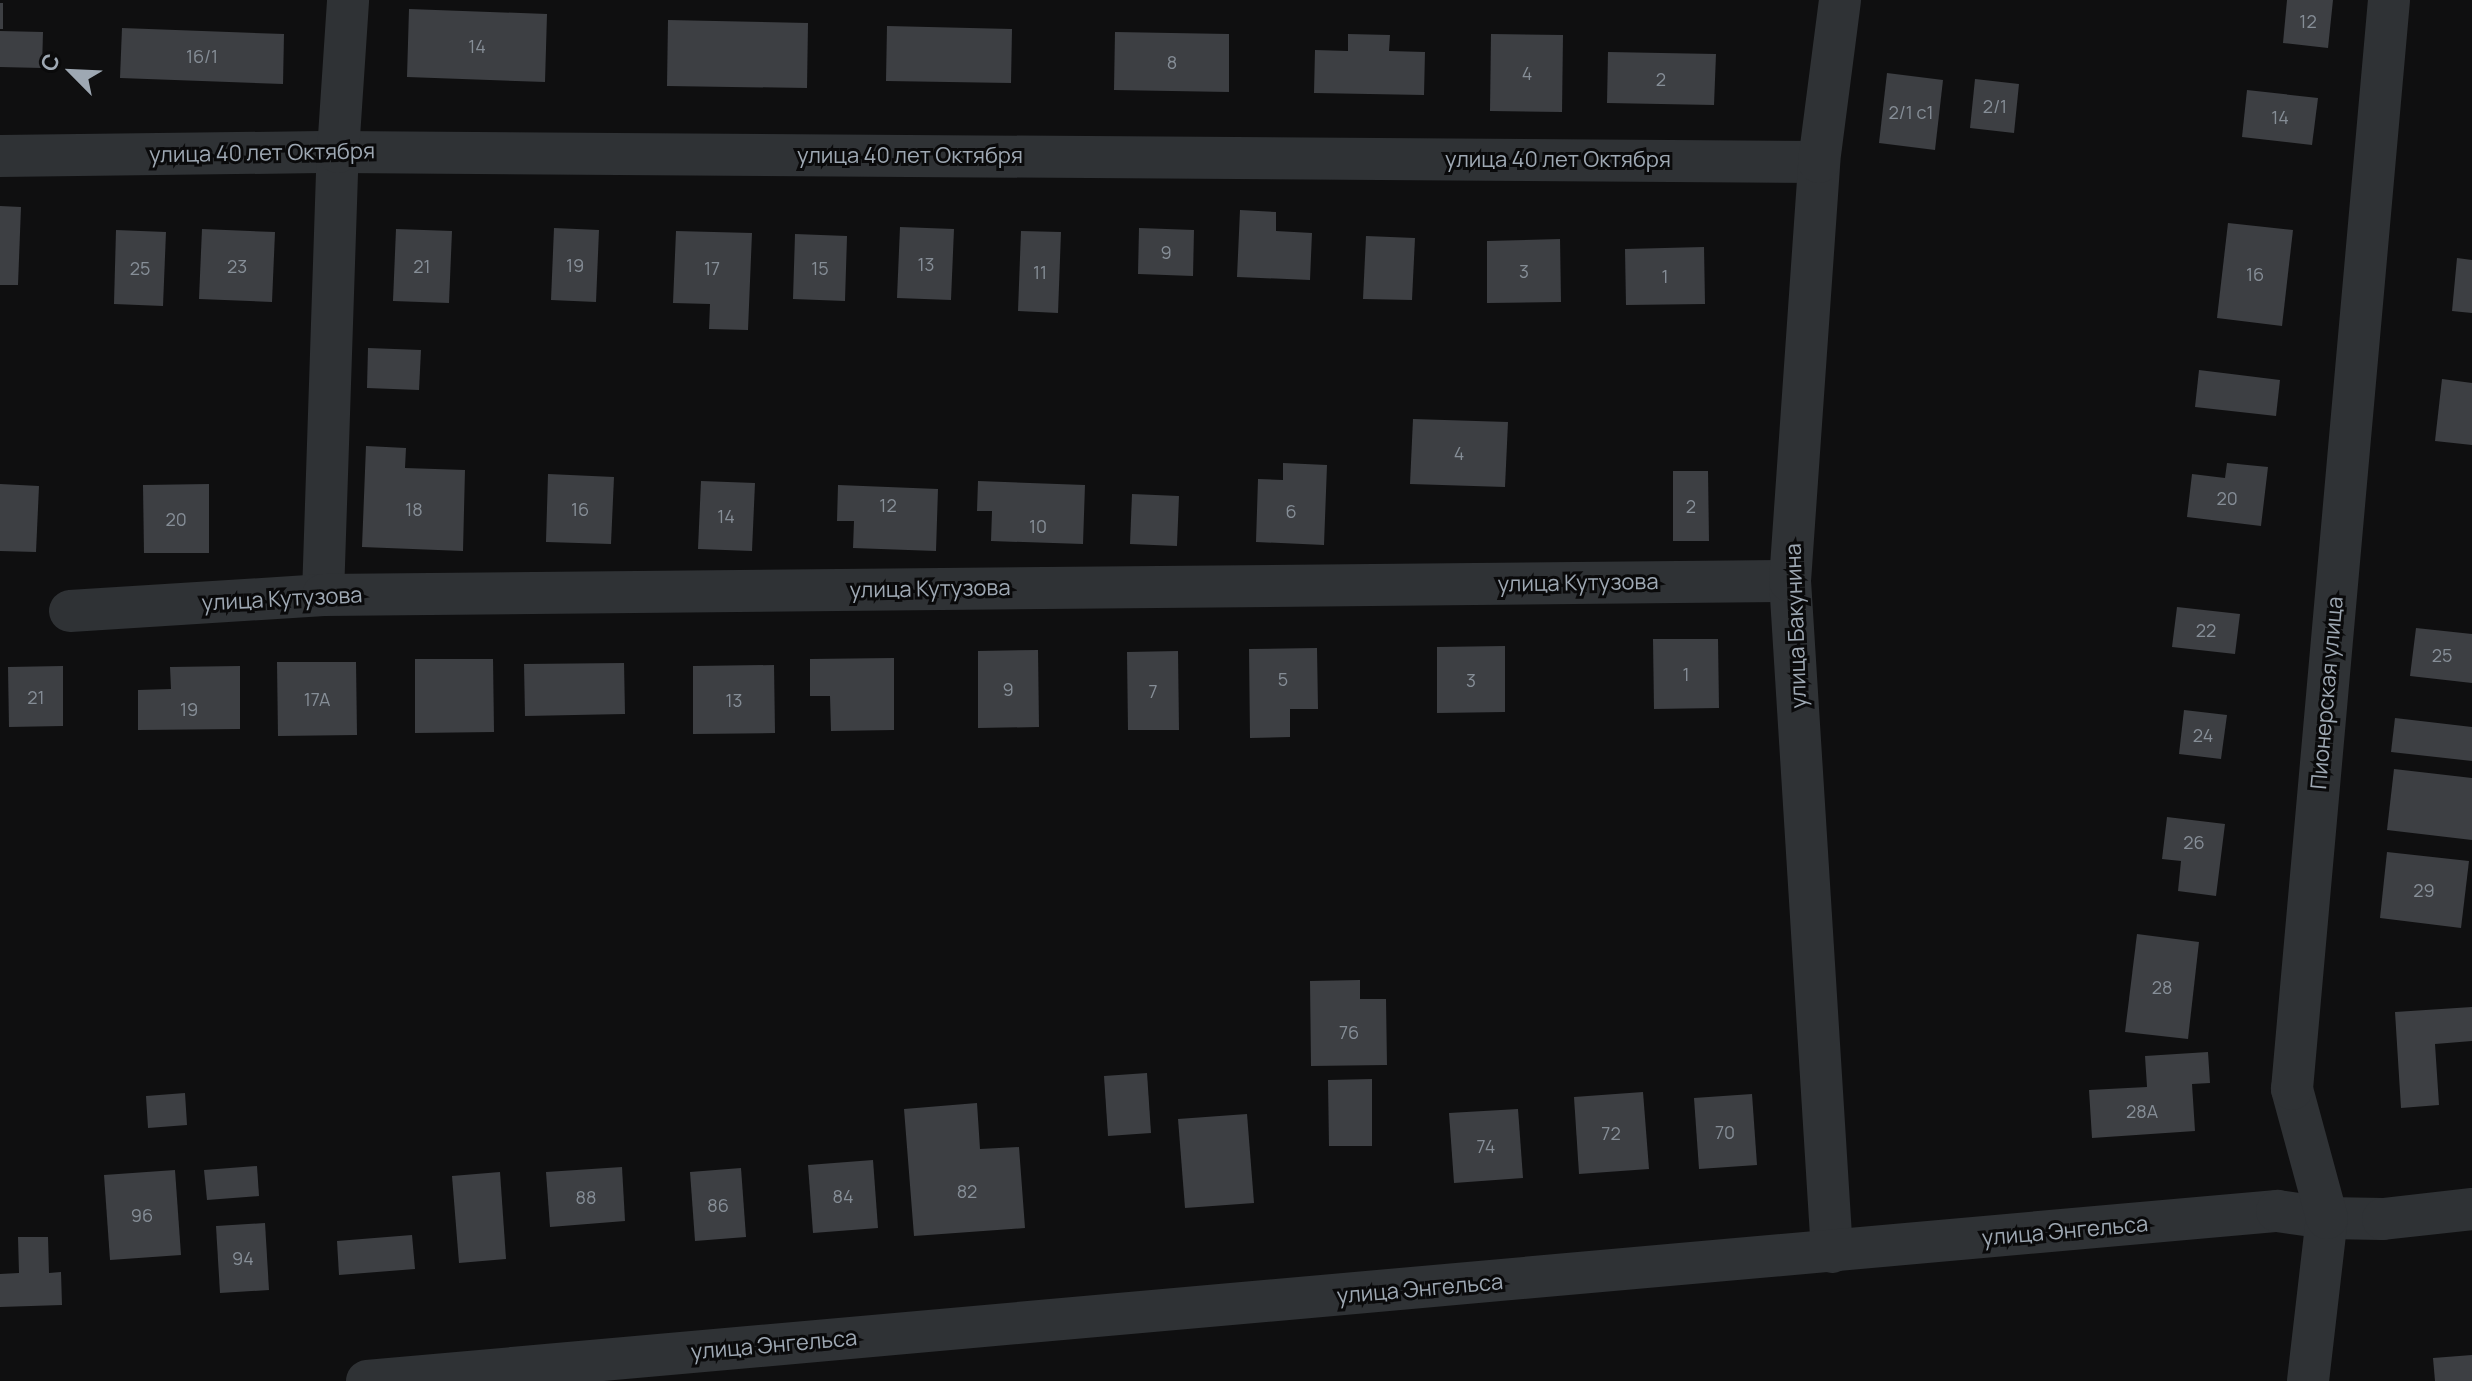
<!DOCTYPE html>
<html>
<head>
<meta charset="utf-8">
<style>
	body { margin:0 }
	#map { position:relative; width:2472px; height:1381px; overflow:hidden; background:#0f0f10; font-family:Manrope,sans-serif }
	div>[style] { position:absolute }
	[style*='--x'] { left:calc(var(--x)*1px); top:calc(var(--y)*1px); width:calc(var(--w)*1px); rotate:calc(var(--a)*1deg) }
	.building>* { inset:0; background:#3d3f43 }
	.minor>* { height:42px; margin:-21px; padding:0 21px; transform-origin:21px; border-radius:21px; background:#2f3235 }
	span { translate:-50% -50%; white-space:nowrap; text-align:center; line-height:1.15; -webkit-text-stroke:6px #0a0a0b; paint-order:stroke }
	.number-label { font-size:18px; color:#868e97 }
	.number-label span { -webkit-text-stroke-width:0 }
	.street-label { font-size:22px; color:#9ea8b3 }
	.north { position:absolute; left:32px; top:32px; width:80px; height:80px; -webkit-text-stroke:6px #0a0a0b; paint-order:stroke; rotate:294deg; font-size:22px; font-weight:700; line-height:32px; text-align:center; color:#9ea8b3 }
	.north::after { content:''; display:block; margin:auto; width:28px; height:36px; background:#9ea8b3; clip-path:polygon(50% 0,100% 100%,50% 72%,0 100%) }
</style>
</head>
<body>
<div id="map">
	<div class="building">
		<div style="clip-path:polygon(2287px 0,2333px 0,2328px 48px,2283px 43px)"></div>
		<div style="clip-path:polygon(0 3px,3px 3px,3px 29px,0 29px)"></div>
		<div style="clip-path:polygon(409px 9px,547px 14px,545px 82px,407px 77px)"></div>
		<div style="clip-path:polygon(668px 20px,808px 23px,807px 88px,667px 86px)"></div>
		<div style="clip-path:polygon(887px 26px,1012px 29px,1011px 83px,886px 81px)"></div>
		<div style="clip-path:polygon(122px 28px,284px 34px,283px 84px,120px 78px)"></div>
		<div style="clip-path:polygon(0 31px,43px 32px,42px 68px,0 67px)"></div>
		<div style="clip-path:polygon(1115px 32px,1229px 34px,1229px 92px,1114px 90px)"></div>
		<div style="clip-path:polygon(1348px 34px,1390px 35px,1389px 51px,1425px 52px,1424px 95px,1314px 93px,1315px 50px,1348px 51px)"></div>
		<div style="clip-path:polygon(1491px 34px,1563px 35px,1562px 112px,1490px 111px)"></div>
		<div style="clip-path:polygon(1608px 52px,1716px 54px,1714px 105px,1607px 103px)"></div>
		<div style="clip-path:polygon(1887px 73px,1943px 80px,1935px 150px,1879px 143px)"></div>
		<div style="clip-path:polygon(1975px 79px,2019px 84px,2014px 133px,1970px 128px)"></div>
		<div style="clip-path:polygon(2247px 90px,2318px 98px,2312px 145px,2242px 137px)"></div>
		<div style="clip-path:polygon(0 206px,21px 207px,18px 285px,0 285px)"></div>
		<div style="clip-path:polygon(1240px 210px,1276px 212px,1276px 231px,1312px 233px,1310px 280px,1237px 277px)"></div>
		<div style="clip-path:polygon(2228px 223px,2293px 230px,2282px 326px,2217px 318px)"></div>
		<div style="clip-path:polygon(900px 227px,954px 229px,951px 300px,897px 298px)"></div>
		<div style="clip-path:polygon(554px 228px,599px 230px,596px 302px,551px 300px)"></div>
		<div style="clip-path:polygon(1139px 228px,1194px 230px,1193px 276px,1138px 274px)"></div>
		<div style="clip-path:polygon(202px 229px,275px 232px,272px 302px,199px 299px)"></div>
		<div style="clip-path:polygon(396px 229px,452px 231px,449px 303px,393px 301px)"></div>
		<div style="clip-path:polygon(116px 230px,166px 232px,163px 306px,114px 304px)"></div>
		<div style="clip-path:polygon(676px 231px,752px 233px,748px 330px,709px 329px,710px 304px,673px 303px)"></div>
		<div style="clip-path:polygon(1021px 231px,1061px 232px,1058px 313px,1018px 311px)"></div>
		<div style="clip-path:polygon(795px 234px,847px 236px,845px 301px,793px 299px)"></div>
		<div style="clip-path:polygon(1366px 236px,1415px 238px,1412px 300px,1363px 299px)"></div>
		<div style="clip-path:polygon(1560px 239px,1561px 302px,1487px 303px,1487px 241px)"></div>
		<div style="clip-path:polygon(1704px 247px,1705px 304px,1626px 305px,1625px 249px)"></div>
		<div style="clip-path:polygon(2457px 258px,2472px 260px,2472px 313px,2452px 311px)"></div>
		<div style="clip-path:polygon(368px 348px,421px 350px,419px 390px,367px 388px)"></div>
		<div style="clip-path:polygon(2199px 370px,2280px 380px,2276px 416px,2195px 407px)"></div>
		<div style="clip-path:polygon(2442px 379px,2472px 383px,2472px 445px,2435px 441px)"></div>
		<div style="clip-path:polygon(1413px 419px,1508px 422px,1505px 487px,1410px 484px)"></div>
		<div style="clip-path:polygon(366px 446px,406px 448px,405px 468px,465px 470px,463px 551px,362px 547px)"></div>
		<div style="clip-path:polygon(1283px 463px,1327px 465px,1324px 545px,1256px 542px,1258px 479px,1283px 480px)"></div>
		<div style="clip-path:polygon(2227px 463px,2268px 467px,2261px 526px,2187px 517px,2192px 474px,2225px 478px)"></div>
		<div style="clip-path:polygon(1673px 471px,1708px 471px,1709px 541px,1673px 541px)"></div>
		<div style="clip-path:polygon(548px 474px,614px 477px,611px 544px,546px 542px)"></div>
		<div style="clip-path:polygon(701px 481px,755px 483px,752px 551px,698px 549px)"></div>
		<div style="clip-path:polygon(978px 481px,1085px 485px,1083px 544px,991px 541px,992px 511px,977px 511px)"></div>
		<div style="clip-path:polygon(0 484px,39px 486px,36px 552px,0 551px)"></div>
		<div style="clip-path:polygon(209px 484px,209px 553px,144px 553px,143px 485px)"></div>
		<div style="clip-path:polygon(838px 485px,938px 489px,936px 551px,853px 548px,854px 521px,837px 521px)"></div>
		<div style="clip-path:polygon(1132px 494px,1179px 496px,1177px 546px,1130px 544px)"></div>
		<div style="clip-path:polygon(2177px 607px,2240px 614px,2235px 654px,2172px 647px)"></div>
		<div style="clip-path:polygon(2416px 628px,2472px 634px,2472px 683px,2410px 676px)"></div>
		<div style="clip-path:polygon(1653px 639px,1718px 639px,1719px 708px,1654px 709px)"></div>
		<div style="clip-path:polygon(1505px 646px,1505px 712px,1437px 713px,1437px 647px)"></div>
		<div style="clip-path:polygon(1317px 648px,1318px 709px,1290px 709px,1290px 737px,1250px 738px,1249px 649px)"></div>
		<div style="clip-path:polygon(1038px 650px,1039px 727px,978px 728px,978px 651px)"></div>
		<div style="clip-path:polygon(1178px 651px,1179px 730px,1128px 730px,1127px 652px)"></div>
		<div style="clip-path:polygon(894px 658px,894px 730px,831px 731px,830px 696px,810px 696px,810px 659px)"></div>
		<div style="clip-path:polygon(415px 659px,493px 659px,494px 732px,415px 733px)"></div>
		<div style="clip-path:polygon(277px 662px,356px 662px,357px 735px,278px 736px)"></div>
		<div style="clip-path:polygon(624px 663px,625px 714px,525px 716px,524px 664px)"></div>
		<div style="clip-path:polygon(774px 665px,775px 733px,693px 734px,693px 666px)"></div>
		<div style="clip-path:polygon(63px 666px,63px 726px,9px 727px,8px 667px)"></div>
		<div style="clip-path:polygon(240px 666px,240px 729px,138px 730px,138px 690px,171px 689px,170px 667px)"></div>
		<div style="clip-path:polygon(2184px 710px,2227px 715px,2221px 759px,2179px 754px)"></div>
		<div style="clip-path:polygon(2395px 718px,2472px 727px,2472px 761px,2391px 752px)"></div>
		<div style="clip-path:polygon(2394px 769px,2472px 778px,2472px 840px,2387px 830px)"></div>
		<div style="clip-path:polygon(2167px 817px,2225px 824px,2216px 896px,2178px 891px,2181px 861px,2162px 859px)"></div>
		<div style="clip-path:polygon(2387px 852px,2469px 861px,2461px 928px,2380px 918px)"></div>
		<div style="clip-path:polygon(2137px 934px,2199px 942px,2188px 1039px,2125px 1032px)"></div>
		<div style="clip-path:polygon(1360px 980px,1360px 999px,1386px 999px,1387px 1065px,1311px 1066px,1310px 981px)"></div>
		<div style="clip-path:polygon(2472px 1007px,2472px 1041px,2435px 1044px,2439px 1105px,2401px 1108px,2395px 1012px)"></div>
		<div style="clip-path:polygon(2208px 1052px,2210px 1083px,2192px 1084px,2195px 1131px,2092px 1138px,2089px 1090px,2147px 1087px,2145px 1056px)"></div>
		<div style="clip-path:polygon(1147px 1073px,1151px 1133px,1108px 1136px,1104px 1076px)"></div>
		<div style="clip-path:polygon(1372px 1079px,1372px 1146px,1329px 1146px,1328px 1080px)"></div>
		<div style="clip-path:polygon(1643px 1092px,1649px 1169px,1579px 1174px,1574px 1097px)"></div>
		<div style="clip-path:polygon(185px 1093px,187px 1125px,148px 1128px,146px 1096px)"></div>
		<div style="clip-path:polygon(1752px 1094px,1757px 1165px,1699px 1169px,1694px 1098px)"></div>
		<div style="clip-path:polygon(977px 1103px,980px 1149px,1019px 1147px,1025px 1228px,914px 1236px,904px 1109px)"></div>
		<div style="clip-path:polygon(1518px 1109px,1523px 1178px,1454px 1183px,1449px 1113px)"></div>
		<div style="clip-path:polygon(1247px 1114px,1254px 1203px,1185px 1208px,1178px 1119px)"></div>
		<div style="clip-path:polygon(873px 1160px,878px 1228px,813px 1233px,808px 1165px)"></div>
		<div style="clip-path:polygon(257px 1166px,259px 1196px,207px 1200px,204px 1170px)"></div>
		<div style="clip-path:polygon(622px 1167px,625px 1221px,550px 1227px,546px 1172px)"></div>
		<div style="clip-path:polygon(741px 1168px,746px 1237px,695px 1241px,690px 1172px)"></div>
		<div style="clip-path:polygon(175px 1170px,181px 1255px,110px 1260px,104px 1175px)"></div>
		<div style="clip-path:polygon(500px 1172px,506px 1259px,459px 1263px,452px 1176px)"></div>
		<div style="clip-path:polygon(265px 1223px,269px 1290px,220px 1293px,216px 1226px)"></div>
		<div style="clip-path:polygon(412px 1235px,415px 1269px,339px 1275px,337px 1241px)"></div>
		<div style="clip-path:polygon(18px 1237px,48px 1237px,49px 1273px,61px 1272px,62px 1305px,0 1307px,0 1274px,19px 1273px)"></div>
		<div style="clip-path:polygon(2472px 1355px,2472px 1381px,2435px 1381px,2433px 1358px)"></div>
	</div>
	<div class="minor">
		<div style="--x:0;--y:156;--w:338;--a:-0.7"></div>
		<div style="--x:338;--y:152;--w:1481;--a:0.39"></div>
		<div style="--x:323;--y:595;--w:443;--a:-88.1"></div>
		<div style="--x:338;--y:152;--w:152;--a:-86.2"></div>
		<div style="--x:70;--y:611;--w:254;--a:-3.6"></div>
		<div style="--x:323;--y:595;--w:1467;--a:-0.55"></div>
		<div style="--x:1832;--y:1252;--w:672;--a:-93.58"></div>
		<div style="--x:1790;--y:581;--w:420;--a:-86"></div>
		<div style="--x:1819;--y:162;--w:163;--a:-82.6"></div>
		<div style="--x:367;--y:1381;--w:1918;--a:-5.09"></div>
		<div style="--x:2277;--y:1211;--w:50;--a:8"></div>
		<div style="--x:2327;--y:1218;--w:56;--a:1"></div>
		<div style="--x:2383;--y:1219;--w:90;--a:-6.4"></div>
		<div style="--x:2308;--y:1381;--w:164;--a:-83.4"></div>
		<div style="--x:2327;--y:1218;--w:134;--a:-105.2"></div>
		<div style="--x:2292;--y:1089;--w:1093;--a:-84.91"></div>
	</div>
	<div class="number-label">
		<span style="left:2308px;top:21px">12</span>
		<span style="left:477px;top:46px">14</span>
		<span style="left:202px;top:56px">16/1</span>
		<span style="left:1172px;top:62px">8</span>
		<span style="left:1527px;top:73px">4</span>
		<span style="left:1661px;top:79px">2</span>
		<span style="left:1995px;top:106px">2/1</span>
		<span style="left:1911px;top:112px">2/1 с1</span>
		<span style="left:2280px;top:117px">14</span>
		<span style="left:1166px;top:252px">9</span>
		<span style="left:926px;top:264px">13</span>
		<span style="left:575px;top:265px">19</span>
		<span style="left:237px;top:266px">23</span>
		<span style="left:422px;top:266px">21</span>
		<span style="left:140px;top:268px">25</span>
		<span style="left:712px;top:268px">17</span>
		<span style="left:820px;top:268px">15</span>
		<span style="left:1524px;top:271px">3</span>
		<span style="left:1040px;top:272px">11</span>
		<span style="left:2255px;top:274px">16</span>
		<span style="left:1665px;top:276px">1</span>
		<span style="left:1459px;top:453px">4</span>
		<span style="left:2227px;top:498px">20</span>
		<span style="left:888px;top:505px">12</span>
		<span style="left:1691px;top:506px">2</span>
		<span style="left:414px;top:509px">18</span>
		<span style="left:580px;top:509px">16</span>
		<span style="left:1291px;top:511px">6</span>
		<span style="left:726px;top:516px">14</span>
		<span style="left:176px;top:519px">20</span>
		<span style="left:1038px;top:526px">10</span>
		<span style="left:2206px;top:630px">22</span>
		<span style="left:2442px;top:655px">25</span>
		<span style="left:1686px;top:674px">1</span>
		<span style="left:1283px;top:679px">5</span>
		<span style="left:1471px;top:680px">3</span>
		<span style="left:1008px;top:689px">9</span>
		<span style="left:1153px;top:691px">7</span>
		<span style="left:36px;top:697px">21</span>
		<span style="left:317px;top:699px">17А</span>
		<span style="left:734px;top:700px">13</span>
		<span style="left:189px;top:709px">19</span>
		<span style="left:2203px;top:735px">24</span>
		<span style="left:2194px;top:842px">26</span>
		<span style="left:2424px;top:890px">29</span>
		<span style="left:2162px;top:987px">28</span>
		<span style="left:1349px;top:1032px">76</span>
		<span style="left:2142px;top:1111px">28А</span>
		<span style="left:1725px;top:1132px">70</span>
		<span style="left:1611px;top:1133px">72</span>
		<span style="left:1486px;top:1146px">74</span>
		<span style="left:967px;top:1191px">82</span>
		<span style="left:843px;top:1196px">84</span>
		<span style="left:586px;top:1197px">88</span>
		<span style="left:718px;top:1205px">86</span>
		<span style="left:142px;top:1215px">96</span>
		<span style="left:243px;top:1258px">94</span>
	</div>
	<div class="street-label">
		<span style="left:262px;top:153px;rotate:-1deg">улица 40 лет Октября</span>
		<span style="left:910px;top:156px">улица 40 лет Октября</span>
		<span style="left:1558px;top:160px">улица 40 лет Октября</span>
		<span style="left:1578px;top:583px;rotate:-1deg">улица Кутузова</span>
		<span style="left:930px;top:589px;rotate:-1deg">улица Кутузова</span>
		<span style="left:282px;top:599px;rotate:-3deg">улица Кутузова</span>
		<span style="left:1796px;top:626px;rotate:-92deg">улица Бакунина</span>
		<span style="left:2327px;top:693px;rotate:-85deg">Пионерская улица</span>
		<span style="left:2065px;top:1231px;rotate:-5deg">улица Энгельса</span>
		<span style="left:1420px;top:1289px;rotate:-5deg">улица Энгельса</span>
		<span style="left:774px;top:1345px;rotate:-5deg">улица Энгельса</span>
	</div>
	<div class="north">С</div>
</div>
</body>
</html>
